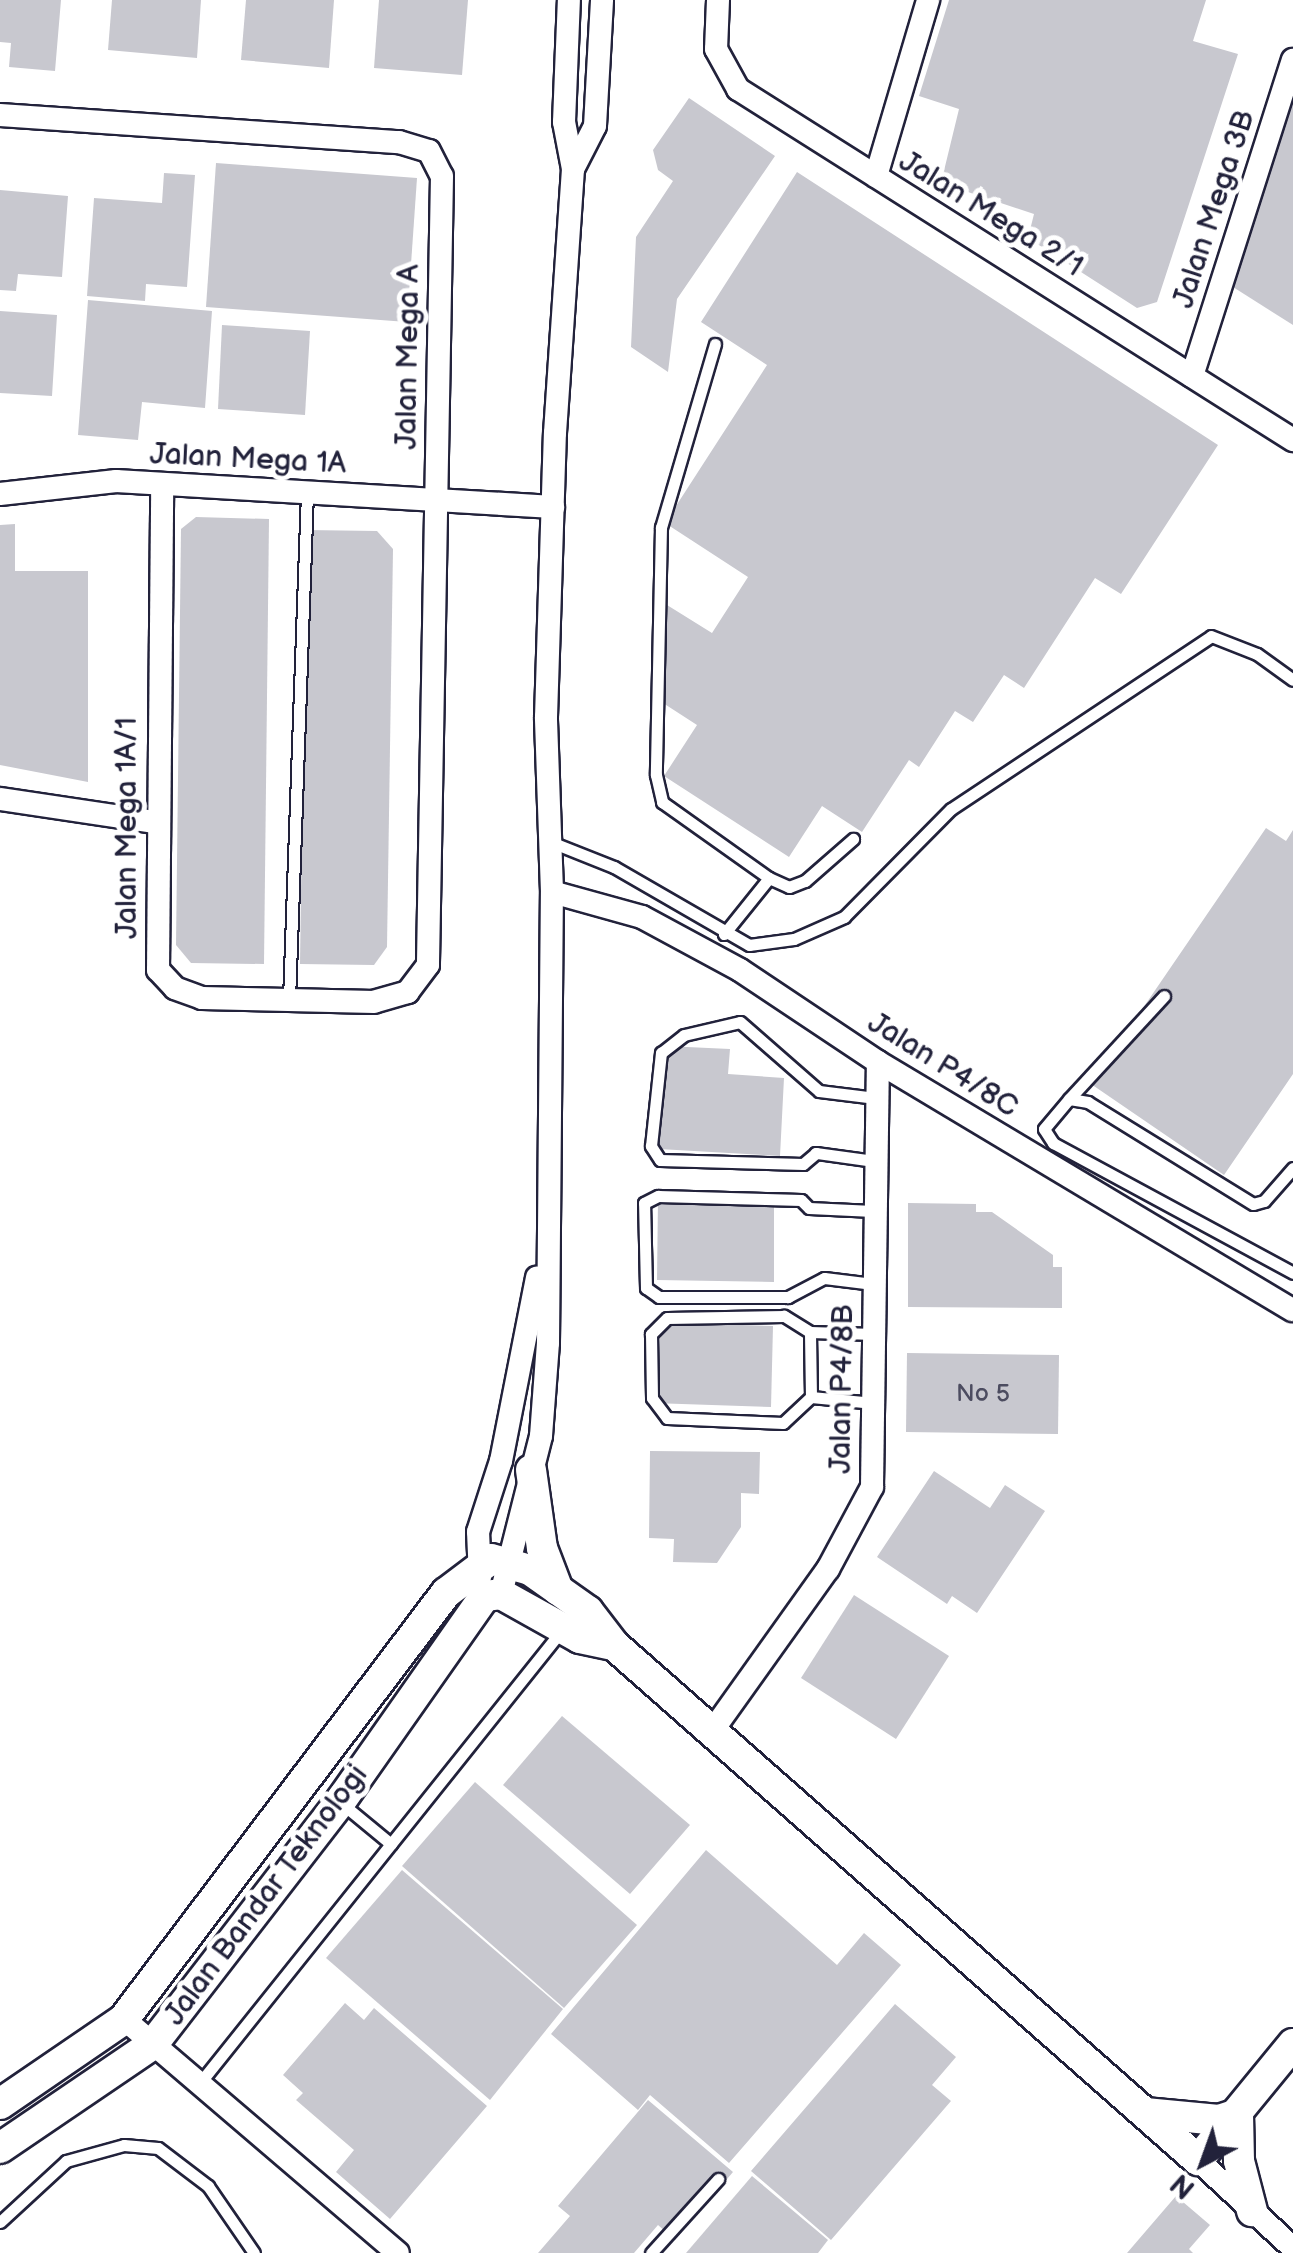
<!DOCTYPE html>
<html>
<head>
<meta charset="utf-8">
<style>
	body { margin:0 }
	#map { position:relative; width:1293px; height:2253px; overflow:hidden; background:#fff; font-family:"Balsamiq Sans",sans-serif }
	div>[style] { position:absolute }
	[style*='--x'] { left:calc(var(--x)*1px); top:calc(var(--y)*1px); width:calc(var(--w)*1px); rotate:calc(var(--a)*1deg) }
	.building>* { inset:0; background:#c8c8cf }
	.roads { filter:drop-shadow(2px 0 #22223b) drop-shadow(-2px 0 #22223b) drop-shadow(0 2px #22223b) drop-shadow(0 -2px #22223b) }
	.service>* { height:11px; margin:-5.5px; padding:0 5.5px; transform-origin:5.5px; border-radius:5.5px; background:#fff }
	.minor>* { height:22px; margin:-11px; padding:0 11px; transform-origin:11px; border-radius:11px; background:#fff }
	.tertiary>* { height:30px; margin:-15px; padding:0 15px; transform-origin:15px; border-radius:15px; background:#fff }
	span { translate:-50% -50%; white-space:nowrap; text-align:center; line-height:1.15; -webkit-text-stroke:10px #fff; paint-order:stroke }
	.number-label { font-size:25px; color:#4c4c60 }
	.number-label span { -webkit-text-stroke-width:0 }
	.street-label { font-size:30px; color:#22223b }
	.north { position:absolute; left:1153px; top:2113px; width:100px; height:100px; -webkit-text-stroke:8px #fff; paint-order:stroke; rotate:221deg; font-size:28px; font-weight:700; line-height:40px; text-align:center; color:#22223b }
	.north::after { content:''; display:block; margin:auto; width:35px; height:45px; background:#22223b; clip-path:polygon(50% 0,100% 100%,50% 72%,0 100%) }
</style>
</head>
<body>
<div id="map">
	<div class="building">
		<div style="clip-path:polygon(0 0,61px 0,55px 71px,9px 67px,11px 43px,0 42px)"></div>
		<div style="clip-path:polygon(112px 0,201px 0,197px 58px,108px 50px)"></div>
		<div style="clip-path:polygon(246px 0,334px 0,329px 68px,241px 60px)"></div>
		<div style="clip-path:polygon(379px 0,468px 0,462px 75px,374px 68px)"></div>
		<div style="clip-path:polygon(949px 0,1206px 0,1193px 41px,1238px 54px,1157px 302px,1137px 308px,1028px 238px,1034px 214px,941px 183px,959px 109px,919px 96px)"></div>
		<div style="clip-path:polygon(689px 98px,775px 156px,677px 299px,668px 372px,631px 347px,636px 237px,673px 181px,658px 170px,653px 150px)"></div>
		<div style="clip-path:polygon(1292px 104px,1293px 104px,1293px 325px,1233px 287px)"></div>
		<div style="clip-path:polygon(216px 163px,417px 178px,407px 322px,206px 307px)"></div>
		<div style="clip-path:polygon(797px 172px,1218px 445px,1121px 594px,1095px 578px,1024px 688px,1004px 675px,973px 722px,955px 711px,919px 767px,909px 760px,862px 832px,822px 806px,789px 857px,664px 776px,697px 725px,663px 703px,667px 605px,712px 633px,748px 577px,665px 523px,767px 365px,701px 322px)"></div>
		<div style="clip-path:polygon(164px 173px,195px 175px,187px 287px,146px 284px,145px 301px,87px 296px,94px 198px,162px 203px)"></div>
		<div style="clip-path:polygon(0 190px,68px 196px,62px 277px,18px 274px,16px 291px,0 290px)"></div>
		<div style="clip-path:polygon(88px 300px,212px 311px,205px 408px,142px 402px,138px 440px,78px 435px)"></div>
		<div style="clip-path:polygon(0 311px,57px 315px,52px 396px,0 393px)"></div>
		<div style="clip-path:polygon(222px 325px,310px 331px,305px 415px,218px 409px)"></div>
		<div style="clip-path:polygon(196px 517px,269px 519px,264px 964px,191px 963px,176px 945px,181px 529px)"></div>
		<div style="clip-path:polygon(15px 524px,15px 571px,88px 571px,88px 782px,0 765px,0 525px)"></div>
		<div style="clip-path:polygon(306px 530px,377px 531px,393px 549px,387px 947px,374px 965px,300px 964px)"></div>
		<div style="clip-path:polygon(1266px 828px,1286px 841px,1293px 830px,1293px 1074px,1224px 1175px,1091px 1084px)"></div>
		<div style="clip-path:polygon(665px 1046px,730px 1049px,728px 1074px,784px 1078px,780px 1156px,659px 1149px)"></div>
		<div style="clip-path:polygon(658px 1199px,774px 1201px,774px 1282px,657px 1280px)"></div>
		<div style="clip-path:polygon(908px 1203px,976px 1204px,976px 1212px,992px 1212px,1053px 1255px,1053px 1267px,1062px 1267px,1062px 1308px,908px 1307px)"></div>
		<div style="clip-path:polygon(654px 1322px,773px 1326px,771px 1407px,652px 1403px)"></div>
		<div style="clip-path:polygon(907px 1353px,1059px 1355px,1058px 1434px,906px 1432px)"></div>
		<div style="clip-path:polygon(650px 1451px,760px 1452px,759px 1494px,741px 1493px,741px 1527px,717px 1563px,673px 1562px,674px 1539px,649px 1538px)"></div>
		<div style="clip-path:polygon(934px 1471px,990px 1508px,1005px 1485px,1045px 1511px,977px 1613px,952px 1596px,947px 1604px,877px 1557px)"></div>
		<div style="clip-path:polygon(854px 1595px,949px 1656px,896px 1739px,801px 1678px)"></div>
		<div style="clip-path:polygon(562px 1716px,690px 1825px,630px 1894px,503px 1785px)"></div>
		<div style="clip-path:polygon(475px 1782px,637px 1925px,564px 2008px,402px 1866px)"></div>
		<div style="clip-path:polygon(706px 1850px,837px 1965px,864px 1933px,901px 1965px,729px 2163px,650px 2095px,638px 2110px,551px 2034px)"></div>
		<div style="clip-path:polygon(402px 1870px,563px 2009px,490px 2100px,326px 1958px)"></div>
		<div style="clip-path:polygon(345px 2003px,364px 2020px,374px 2008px,487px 2106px,390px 2219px,336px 2172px,354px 2150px,296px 2100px,303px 2093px,283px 2075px)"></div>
		<div style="clip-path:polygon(895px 2004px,956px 2057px,932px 2085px,951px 2101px,831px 2240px,751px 2171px)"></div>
		<div style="clip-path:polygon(648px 2100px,733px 2172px,675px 2240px,658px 2225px,634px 2253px,538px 2253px,570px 2216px,558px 2206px)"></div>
		<div style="clip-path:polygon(752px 2176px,828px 2240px,818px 2253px,686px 2253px)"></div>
		<div style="clip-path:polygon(1176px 2196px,1210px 2225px,1189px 2249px,1193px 2253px,1127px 2253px)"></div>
	</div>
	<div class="roads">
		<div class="service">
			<div style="--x:715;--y:344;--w:191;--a:106.4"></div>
			<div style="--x:661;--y:527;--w:248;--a:91.2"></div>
			<div style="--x:656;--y:775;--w:28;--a:77"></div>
			<div style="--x:662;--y:802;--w:131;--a:35.4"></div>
			<div style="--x:769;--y:878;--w:72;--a:128.8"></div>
			<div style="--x:551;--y:842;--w:68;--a:21.6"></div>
			<div style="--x:614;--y:867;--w:156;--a:30"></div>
			<div style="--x:749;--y:945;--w:45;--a:-7.6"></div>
			<div style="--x:794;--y:939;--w:55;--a:-23.7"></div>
			<div style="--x:844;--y:917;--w:152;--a:-45.3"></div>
			<div style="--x:951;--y:809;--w:312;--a:-33.6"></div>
			<div style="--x:1211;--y:636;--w:49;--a:21.4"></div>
			<div style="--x:1257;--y:654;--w:44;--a:35.8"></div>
			<div style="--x:769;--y:878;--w:22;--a:24"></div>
			<div style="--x:789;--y:887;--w:17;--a:-21"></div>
			<div style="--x:805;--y:881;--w:64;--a:-41.2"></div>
			<div style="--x:289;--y:1000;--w:508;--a:-87.97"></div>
			<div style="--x:1069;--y:1099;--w:140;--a:-47.3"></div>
			<div style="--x:874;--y:1161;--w:59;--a:-172.1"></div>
			<div style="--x:816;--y:1153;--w:17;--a:140"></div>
			<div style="--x:803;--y:1164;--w:143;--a:-178.4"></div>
			<div style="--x:660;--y:1160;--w:17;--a:-123"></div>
			<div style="--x:651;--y:1146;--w:94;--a:-83.9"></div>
			<div style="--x:661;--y:1053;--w:29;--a:-38"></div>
			<div style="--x:684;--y:1035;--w:57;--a:-13.1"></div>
			<div style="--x:740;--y:1022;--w:105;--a:41.1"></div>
			<div style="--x:819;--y:1091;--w:57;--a:7"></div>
			<div style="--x:1293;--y:1168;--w:44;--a:131.3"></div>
			<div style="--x:1264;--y:1201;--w:11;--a:165"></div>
			<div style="--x:1253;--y:1204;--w:194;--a:-148.3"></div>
			<div style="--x:1088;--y:1102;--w:19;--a:-171"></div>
			<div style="--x:1069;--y:1099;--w:39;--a:130"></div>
			<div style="--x:1044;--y:1129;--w:17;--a:57"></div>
			<div style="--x:1053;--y:1143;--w:273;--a:28.4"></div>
			<div style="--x:873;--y:1284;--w:49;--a:-173"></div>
			<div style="--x:824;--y:1278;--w:41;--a:152.2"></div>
			<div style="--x:788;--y:1297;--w:129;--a:180"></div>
			<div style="--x:659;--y:1297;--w:16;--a:-145"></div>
			<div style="--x:646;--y:1288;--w:85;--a:-91.3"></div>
			<div style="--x:644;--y:1203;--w:16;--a:-27"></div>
			<div style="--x:658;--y:1196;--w:143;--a:1.6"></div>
			<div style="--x:801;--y:1200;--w:11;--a:45"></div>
			<div style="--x:809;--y:1208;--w:64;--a:2.7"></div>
			<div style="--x:810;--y:1332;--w:64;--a:1.8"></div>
			<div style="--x:811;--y:1397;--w:65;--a:-90.9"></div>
			<div style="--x:810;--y:1332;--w:31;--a:-148"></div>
			<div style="--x:784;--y:1316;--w:117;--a:179"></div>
			<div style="--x:667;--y:1318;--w:23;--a:135"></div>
			<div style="--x:651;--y:1334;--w:64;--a:89.1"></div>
			<div style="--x:652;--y:1398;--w:25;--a:53"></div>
			<div style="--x:667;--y:1418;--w:116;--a:2.5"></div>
			<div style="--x:783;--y:1423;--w:38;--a:-43"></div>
			<div style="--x:811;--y:1397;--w:63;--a:5.4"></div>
			<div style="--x:340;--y:1802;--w:66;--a:39.5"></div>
			<div style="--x:199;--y:2084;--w:581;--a:-51.36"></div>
			<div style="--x:0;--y:2222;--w:90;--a:-42.7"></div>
			<div style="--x:66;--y:2161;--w:60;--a:-15.4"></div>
			<div style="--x:124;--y:2145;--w:34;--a:5"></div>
			<div style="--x:158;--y:2148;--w:63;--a:37.2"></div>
			<div style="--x:208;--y:2186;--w:81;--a:55.5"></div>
			<div style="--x:651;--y:2253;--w:100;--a:-47.8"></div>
		</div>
		<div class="minor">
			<div style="--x:718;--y:0;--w:49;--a:92.3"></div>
			<div style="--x:716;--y:49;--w:46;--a:61.2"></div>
			<div style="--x:738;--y:89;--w:657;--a:32.31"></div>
			<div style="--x:0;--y:115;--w:400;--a:3.9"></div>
			<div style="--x:399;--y:142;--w:31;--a:17"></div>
			<div style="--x:429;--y:151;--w:28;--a:63"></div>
			<div style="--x:442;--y:176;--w:789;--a:91.02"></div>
			<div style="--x:428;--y:965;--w:34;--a:127"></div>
			<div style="--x:408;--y:992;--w:35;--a:164"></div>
			<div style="--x:374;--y:1002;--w:172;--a:-178.7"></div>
			<div style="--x:202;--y:998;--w:29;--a:-160"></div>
			<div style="--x:175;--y:988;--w:25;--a:-133"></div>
			<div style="--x:158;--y:970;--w:486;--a:-89.5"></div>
			<div style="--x:573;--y:169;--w:48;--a:-62.9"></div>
			<div style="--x:595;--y:126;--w:126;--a:-86.8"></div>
			<div style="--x:876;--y:176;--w:184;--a:-73.5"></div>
			<div style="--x:1192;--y:376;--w:332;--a:-72.3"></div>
			<div style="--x:0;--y:494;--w:117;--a:-6.4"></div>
			<div style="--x:116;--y:481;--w:438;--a:3.4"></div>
			<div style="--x:0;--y:799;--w:156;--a:8.5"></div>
			<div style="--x:552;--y:892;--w:93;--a:15.5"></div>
			<div style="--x:642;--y:917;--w:111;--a:28.4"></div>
			<div style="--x:740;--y:970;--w:166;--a:33.7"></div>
			<div style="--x:878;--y:1062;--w:483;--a:30.9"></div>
			<div style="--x:480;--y:1577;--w:45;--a:-92.5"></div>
			<div style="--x:478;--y:1532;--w:75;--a:-72.1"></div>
			<div style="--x:501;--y:1461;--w:187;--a:-78.9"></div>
			<div style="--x:501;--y:1594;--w:163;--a:-75.8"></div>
			<div style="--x:541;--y:1436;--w:93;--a:-85.7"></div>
			<div style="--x:548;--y:1343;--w:451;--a:-89.5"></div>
			<div style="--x:552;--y:892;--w:175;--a:-92"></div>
			<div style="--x:546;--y:717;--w:284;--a:-88.2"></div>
			<div style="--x:555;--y:433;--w:265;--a:-86.1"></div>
			<div style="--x:573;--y:169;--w:48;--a:-100.8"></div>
			<div style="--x:564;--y:122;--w:122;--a:-87.7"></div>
			<div style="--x:713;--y:1730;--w:198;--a:-54.5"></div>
			<div style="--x:828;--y:1569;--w:93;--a:-61.8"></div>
			<div style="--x:872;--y:1487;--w:425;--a:-89.2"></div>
			<div style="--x:124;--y:2019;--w:360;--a:40.5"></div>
			<div style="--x:1198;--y:2160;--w:129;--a:42.8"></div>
		</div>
		<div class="tertiary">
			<div style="--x:531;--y:1470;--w:79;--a:82"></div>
			<div style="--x:542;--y:1548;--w:45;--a:69.1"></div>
			<div style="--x:0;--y:2104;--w:150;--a:-34.4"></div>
			<div style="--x:124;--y:2019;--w:534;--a:-52.92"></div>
			<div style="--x:446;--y:1593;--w:56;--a:-37.1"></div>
			<div style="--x:491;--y:1559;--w:41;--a:15.8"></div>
			<div style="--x:530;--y:1570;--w:71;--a:35.3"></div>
			<div style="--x:588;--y:1611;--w:43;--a:52.6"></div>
			<div style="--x:614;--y:1645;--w:779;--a:41.41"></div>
			<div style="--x:1198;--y:2160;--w:150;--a:-50.7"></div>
			<div style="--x:1145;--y:2113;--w:74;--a:5.4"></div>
			<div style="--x:1219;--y:2120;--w:20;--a:-18"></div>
			<div style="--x:1238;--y:2114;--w:47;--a:88.8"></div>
			<div style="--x:1239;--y:2161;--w:52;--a:75.4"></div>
			<div style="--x:0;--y:2148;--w:185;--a:-34.2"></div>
			<div style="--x:153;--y:2044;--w:306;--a:-52.3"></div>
			<div style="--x:340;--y:1802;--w:252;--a:-54.9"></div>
			<div style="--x:485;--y:1596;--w:16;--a:-7"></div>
			<div style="--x:501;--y:1594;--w:90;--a:29.1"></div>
			<div style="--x:580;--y:1638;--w:35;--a:12"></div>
		</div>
	</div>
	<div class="number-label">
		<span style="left:983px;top:1394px">No 5</span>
	</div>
	<div class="street-label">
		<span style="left:1214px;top:209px;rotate:-72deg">Jalan Mega 3B</span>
		<span style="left:991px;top:214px;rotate:32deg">Jalan Mega 2/1</span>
		<span style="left:408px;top:357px;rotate:-89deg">Jalan Mega A</span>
		<span style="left:248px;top:459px;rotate:3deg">Jalan Mega 1A</span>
		<span style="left:127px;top:828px;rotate:-90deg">Jalan Mega 1A/1</span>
		<span style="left:943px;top:1065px;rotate:32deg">Jalan P4/8C</span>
		<span style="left:842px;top:1389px;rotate:-89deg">Jalan P4/8B</span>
		<span style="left:266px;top:1895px;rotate:-53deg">Jalan Bandar Teknologi</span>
	</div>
	<div class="north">N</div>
</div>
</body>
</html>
